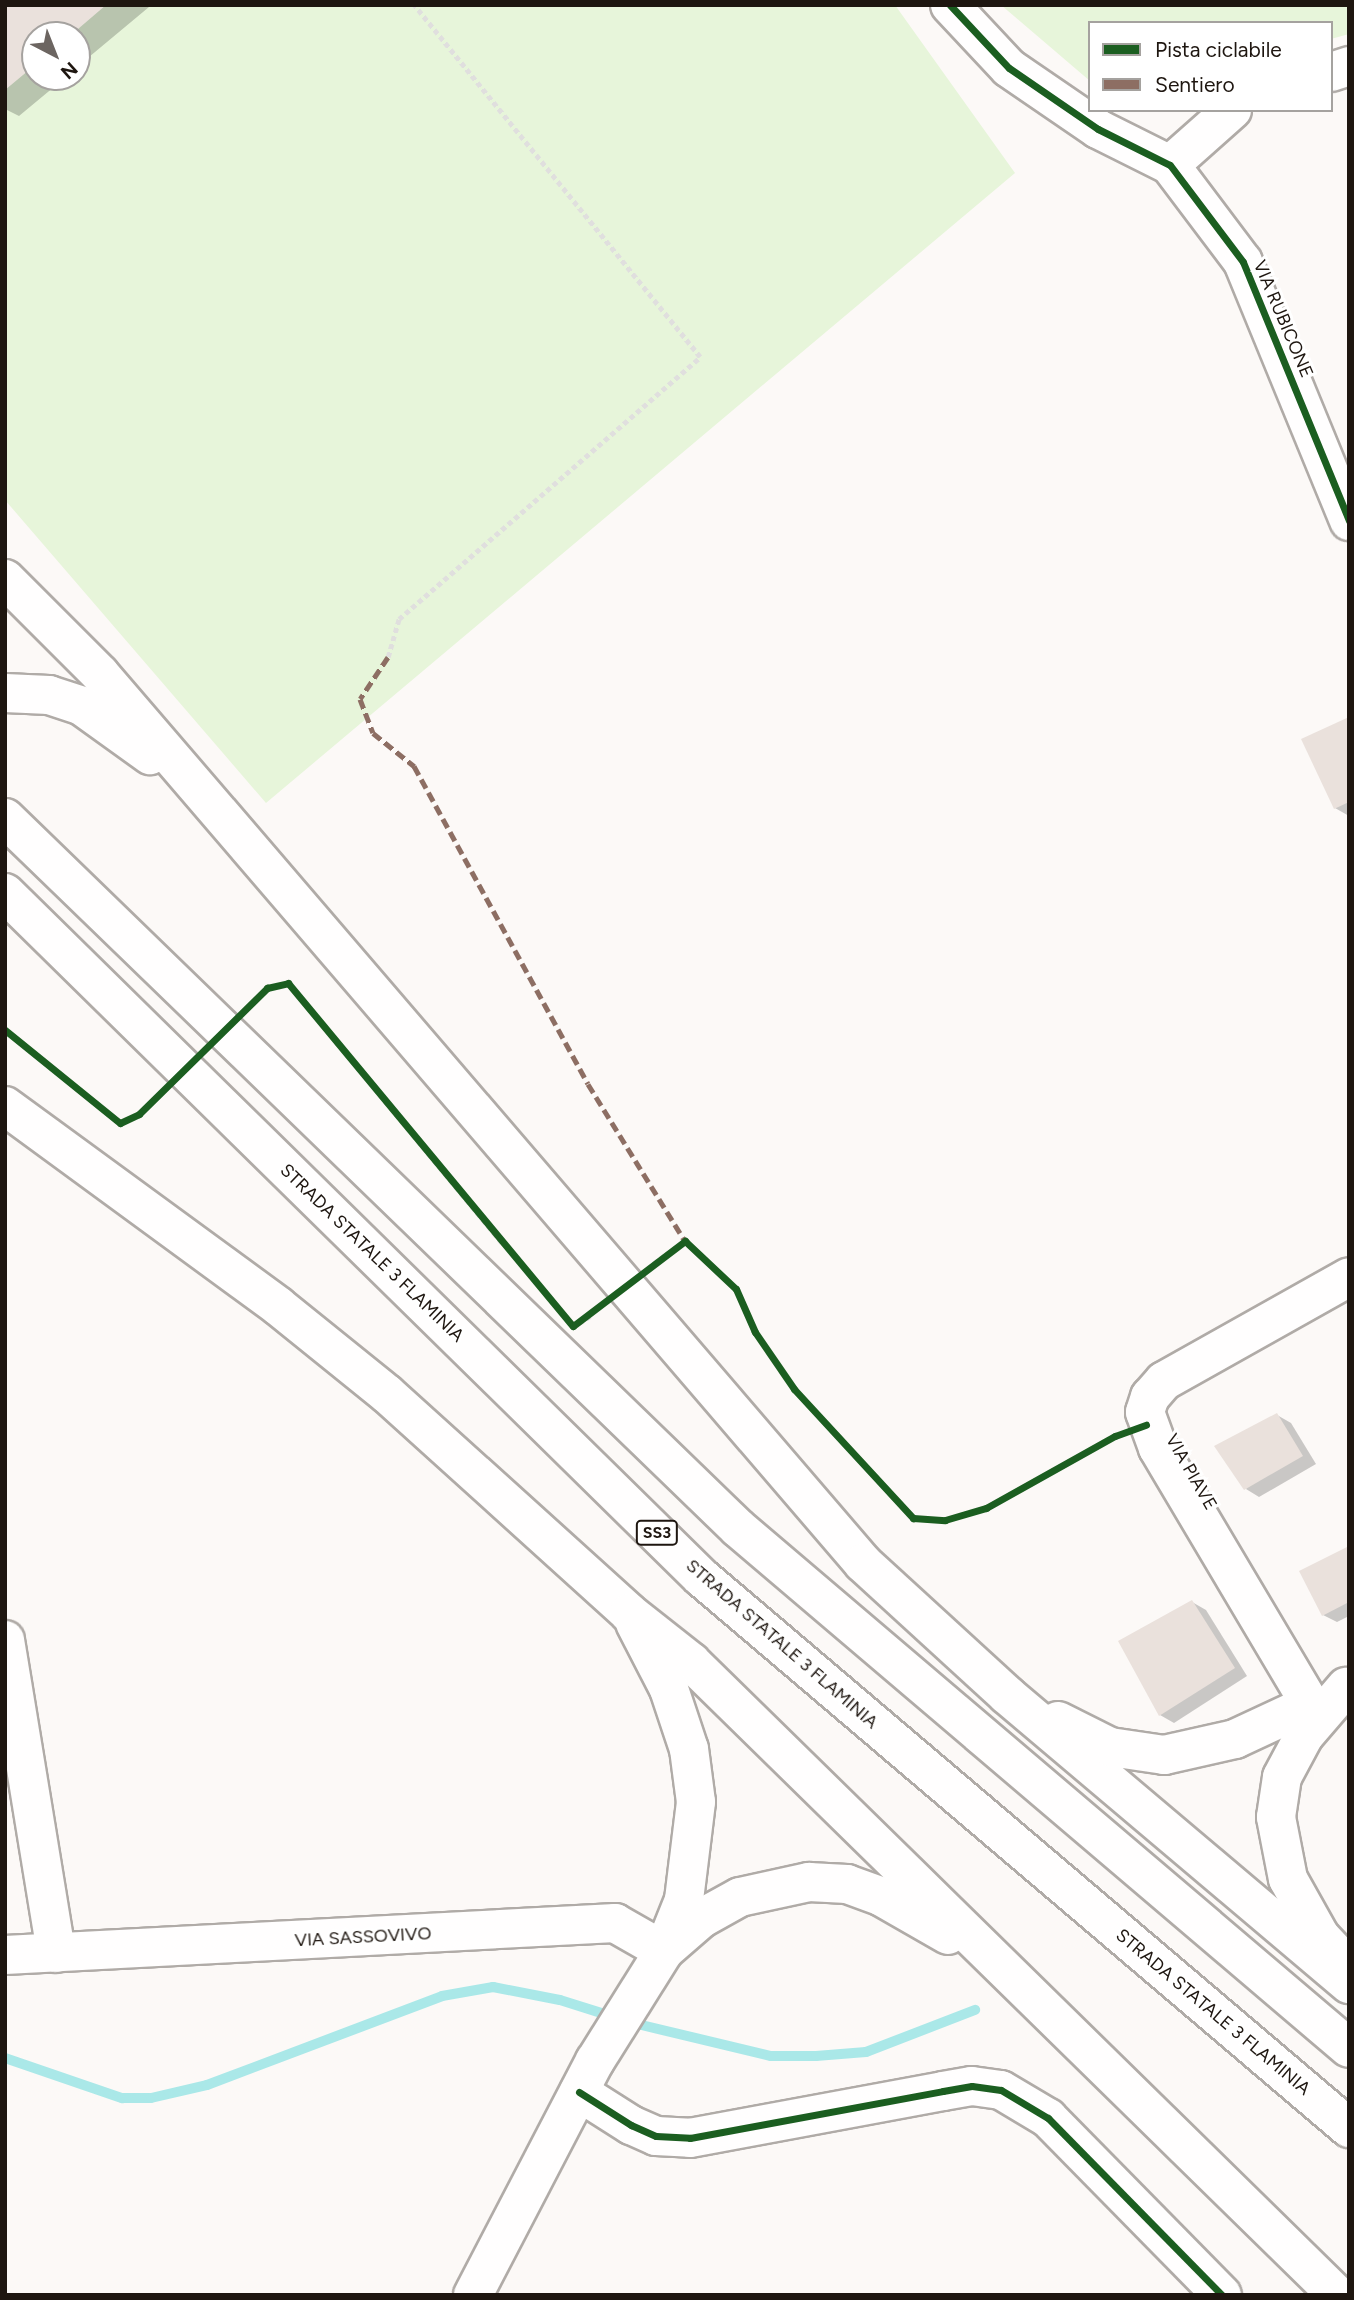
<!DOCTYPE html>
<html>
<head>
<meta charset="utf-8">
<style>
	body { margin:0 }
	#map { position:relative; width:1354px; height:2300px; overflow:hidden; background:#fcf9f7; font-family:Figtree,sans-serif }
	div>[style] { position:absolute }
	[style*='--x'] { left:calc(var(--x)*1px); top:calc(var(--y)*1px); width:calc(var(--w)*1px); rotate:calc(var(--a)*1deg) }
	.green>* { inset:0; background:#e7f5da }
	.shadow>* { inset:0; background:#0003 }
	.stream>* { height:10px; margin:-5px; padding:0 5px; transform-origin:5px; border-radius:5px; background:#aae8e8 }
	.building>* { inset:0; background:#eae1dc }
	.path>* { height:4.5px; margin-top:-2.25px; transform-origin:0; background:repeating-linear-gradient(90deg,#e0dfde 0 5px,transparent 0 8.5px) }
	.roads { filter:drop-shadow(2px 0 #b0aba7) drop-shadow(-2px 0 #b0aba7) drop-shadow(0 2px #b0aba7) drop-shadow(0 -2px #b0aba7) }
	.minor>* { height:38px; margin:-19px; padding:0 19px; transform-origin:19px; border-radius:19px; background:#fffefe }
	.major>* { height:38px; margin:-19px; padding:0 19px; transform-origin:19px; border-radius:19px; background:#fffefe }
	.highway>* { height:38px; margin:-19px; padding:0 19px; transform-origin:19px; border-radius:19px; background:#fffefe }
	.quiet>* { height:5px; margin-top:-2.5px; transform-origin:0; background:repeating-linear-gradient(90deg,#8d6e63 0 10px,transparent 0 15px) }
	.cycleway>* { height:7px; margin:-3.5px; padding:0 3.5px; transform-origin:3.5px; border-radius:3.5px; background:#1b5e20 }
	span { translate:-50% -50%; white-space:nowrap; text-align:center; line-height:1.15; -webkit-text-stroke:6px #fff; paint-order:stroke }
	.shield-label span { padding:2px 5px; background:#fff; border:2px solid; border-radius:5px; -webkit-text-stroke-width:0 }
	.shield-label { font-size:16px; color:#1e1610; font-weight:700 }
	.street-label { font-size:18px; color:#1e1610 }
	.frame { position:absolute; inset:0; border:7px solid #1e1610; pointer-events:none }
	.legend { position:absolute; left:1088px; top:21px; width:245px; height:91px; box-sizing:border-box; background:#fff; border:2px solid #a5a29f; margin:0; padding:9px 12px; list-style:none; font-size:21px; color:#1e1610 }
	.legend li { display:flex; align-items:center; gap:14px; height:35px }
	.legend b { width:35px; border:2px solid #a5a29f }
	.north { position:absolute; left:21px; top:21px; width:70px; height:70px; box-sizing:border-box; background:#fff; border:2px solid #a5a29f; border-radius:50%; rotate:138deg; font-size:19px; font-weight:700; line-height:28px; text-align:center; color:#1e1610 }
	.north::after { content:''; display:block; margin:auto; width:24px; height:32px; background:#6c6561; clip-path:polygon(50% 0,100% 100%,50% 72%,0 100%) }
</style>
</head>
<body>
<div id="map">
	<div class="green">
		<div style="clip-path:polygon(evenodd,5px 5px,895px 5px,1015px 173px,266px 803px,5px 500px,5px 5px,35px 35px,77px 35px,77px 77px,35px 77px,35px 35px)"></div>
		<div style="clip-path:polygon(1001px 5px,1349px 5px,1349px 34px,1331px 39px,1331px 23px,1090px 23px,1090px 81px)"></div>
	</div>
	<div class="shadow">
		<div style="clip-path:polygon(5px 5px,148px 5px,149px 7px,77px 67px,77px 35px,35px 35px,35px 77px,66px 77px,19px 116px,5px 109px)"></div>
		<div style="clip-path:polygon(1349px 719px,1349px 816px,1335px 808px)"></div>
		<div style="clip-path:polygon(1277px 1415px,1291px 1423px,1316px 1464px,1259px 1497px,1246px 1489px)"></div>
		<div style="clip-path:polygon(1349px 1548px,1349px 1616px,1337px 1622px,1323px 1615px)"></div>
		<div style="clip-path:polygon(1192px 1602px,1206px 1610px,1247px 1676px,1174px 1723px,1160px 1715px)"></div>
	</div>
	<div class="stream">
		<div style="--x:629;--y:2022;--w:146;--a:13.5"></div>
		<div style="--x:771;--y:2056;--w:45;--a:0"></div>
		<div style="--x:816;--y:2056;--w:50;--a:-4.6"></div>
		<div style="--x:866;--y:2052;--w:117;--a:-21.1"></div>
		<div style="--x:5;--y:2058;--w:124;--a:18.9"></div>
		<div style="--x:122;--y:2098;--w:29;--a:0"></div>
		<div style="--x:151;--y:2098;--w:57;--a:-13.1"></div>
		<div style="--x:207;--y:2085;--w:251;--a:-20.7"></div>
		<div style="--x:442;--y:1996;--w:52;--a:-10"></div>
		<div style="--x:493;--y:1987;--w:68;--a:11"></div>
		<div style="--x:560;--y:2000;--w:57;--a:17.5"></div>
	</div>
	<div class="building">
		<div style="clip-path:polygon(5px 5px,106px 5px,71px 35px,35px 35px,35px 65px,5px 90px)"></div>
		<div style="clip-path:polygon(1349px 717px,1349px 802px,1334px 809px,1301px 739px)"></div>
		<div style="clip-path:polygon(1277px 1413px,1303px 1456px,1244px 1490px,1214px 1446px)"></div>
		<div style="clip-path:polygon(1349px 1546px,1349px 1602px,1322px 1616px,1299px 1571px)"></div>
		<div style="clip-path:polygon(1192px 1600px,1235px 1668px,1159px 1716px,1118px 1641px)"></div>
	</div>
	<div class="path">
		<div style="--x:388;--y:657;--w:40;--a:-74"></div>
		<div style="--x:399;--y:619;--w:399;--a:-41"></div>
		<div style="--x:700;--y:357;--w:454;--a:-129.1"></div>
		<div style="--x:267;--y:988;--w:22;--a:-13"></div>
		<div style="--x:288;--y:983;--w:337;--a:50.5"></div>
		<div style="--x:5;--y:1030;--w:148;--a:39"></div>
		<div style="--x:120;--y:1123;--w:21;--a:-25"></div>
		<div style="--x:653;--y:1264;--w:39;--a:-36"></div>
		<div style="--x:685;--y:1241;--w:26;--a:40"></div>
		<div style="--x:705;--y:1258;--w:44;--a:45"></div>
		<div style="--x:736;--y:1289;--w:47;--a:66.2"></div>
		<div style="--x:755;--y:1332;--w:69;--a:55.6"></div>
		<div style="--x:794;--y:1389;--w:176;--a:47.3"></div>
		<div style="--x:913;--y:1518;--w:32;--a:4"></div>
		<div style="--x:945;--y:1520;--w:43;--a:-16.3"></div>
		<div style="--x:986;--y:1508;--w:149;--a:-29.3"></div>
		<div style="--x:579;--y:1323;--w:13;--a:-32"></div>
	</div>
	<div class="roads">
		<div class="minor">
			<div style="--x:950;--y:5;--w:86;--a:46.9"></div>
			<div style="--x:1009;--y:68;--w:108;--a:34.4"></div>
			<div style="--x:1098;--y:129;--w:80;--a:26.6"></div>
			<div style="--x:1170;--y:165;--w:121;--a:53"></div>
			<div style="--x:1243;--y:262;--w:280;--a:67.7"></div>
			<div style="--x:1331;--y:72;--w:19;--a:-18"></div>
			<div style="--x:1170;--y:165;--w:83;--a:-41.6"></div>
			<div style="--x:5;--y:1640;--w:317;--a:80.7"></div>
			<div style="--x:1310;--y:1704;--w:298;--a:-120.7"></div>
			<div style="--x:1158;--y:1448;--w:38;--a:-110"></div>
			<div style="--x:1145;--y:1412;--w:16;--a:-72"></div>
			<div style="--x:1150;--y:1397;--w:21;--a:-49"></div>
			<div style="--x:1164;--y:1381;--w:212;--a:-29.3"></div>
			<div style="--x:5;--y:1955;--w:611;--a:-3"></div>
			<div style="--x:615;--y:1923;--w:56;--a:29.7"></div>
			<div style="--x:579;--y:2092;--w:62;--a:32.4"></div>
			<div style="--x:631;--y:2125;--w:27;--a:24"></div>
			<div style="--x:656;--y:2136;--w:34;--a:3"></div>
			<div style="--x:690;--y:2138;--w:257;--a:-10.5"></div>
			<div style="--x:943;--y:2091;--w:29;--a:-10"></div>
			<div style="--x:972;--y:2086;--w:29;--a:8"></div>
			<div style="--x:1001;--y:2090;--w:55;--a:30.8"></div>
			<div style="--x:1048;--y:2118;--w:248;--a:45.5"></div>
		</div>
		<div class="major">
			<div style="--x:473;--y:2295;--w:264;--a:-62.5"></div>
			<div style="--x:595;--y:2061;--w:130;--a:-57.9"></div>
		</div>
		<div class="highway">
			<div style="--x:5;--y:579;--w:134;--a:45"></div>
			<div style="--x:100;--y:674;--w:1172;--a:49.36"></div>
			<div style="--x:863;--y:1563;--w:195;--a:42.5"></div>
			<div style="--x:1007;--y:1695;--w:448;--a:40.2"></div>
			<div style="--x:5;--y:693;--w:44;--a:2.6"></div>
			<div style="--x:49;--y:695;--w:35;--a:18"></div>
			<div style="--x:82;--y:706;--w:84;--a:35.8"></div>
			<div style="--x:5;--y:818;--w:1020;--a:44.09"></div>
			<div style="--x:738;--y:1528;--w:802;--a:40.4"></div>
			<div style="--x:5;--y:893;--w:976;--a:44.5"></div>
			<div style="--x:701;--y:1577;--w:851;--a:40.37"></div>
			<div style="--x:5;--y:1106;--w:338;--a:36.2"></div>
			<div style="--x:278;--y:1306;--w:140;--a:38.9"></div>
			<div style="--x:387;--y:1394;--w:326;--a:42.1"></div>
			<div style="--x:629;--y:1613;--w:79;--a:38.3"></div>
			<div style="--x:691;--y:1662;--w:904;--a:44.42"></div>
			<div style="--x:635;--y:1623;--w:74;--a:62.7"></div>
			<div style="--x:669;--y:1689;--w:63;--a:71.6"></div>
			<div style="--x:689;--y:1749;--w:53;--a:82.5"></div>
			<div style="--x:696;--y:1802;--w:99;--a:97"></div>
			<div style="--x:684;--y:1900;--w:48;--a:111.8"></div>
			<div style="--x:1058;--y:1721;--w:58;--a:26.6"></div>
			<div style="--x:1110;--y:1747;--w:55;--a:8.4"></div>
			<div style="--x:1164;--y:1755;--w:73;--a:-12.7"></div>
			<div style="--x:1235;--y:1739;--w:83;--a:-25"></div>
			<div style="--x:664;--y:1951;--w:50;--a:-41"></div>
			<div style="--x:702;--y:1918;--w:43;--a:-28.9"></div>
			<div style="--x:740;--y:1897;--w:71;--a:-12.3"></div>
			<div style="--x:809;--y:1882;--w:38;--a:3"></div>
			<div style="--x:847;--y:1884;--w:37;--a:20"></div>
			<div style="--x:882;--y:1897;--w:76;--a:29.9"></div>
			<div style="--x:1345;--y:1963;--w:37;--a:-133"></div>
			<div style="--x:1320;--y:1936;--w:65;--a:-119.3"></div>
			<div style="--x:1288;--y:1879;--w:63;--a:-101"></div>
			<div style="--x:1276;--y:1817;--w:40;--a:-81.5"></div>
			<div style="--x:1282;--y:1777;--w:47;--a:-61.8"></div>
			<div style="--x:1304;--y:1736;--w:65;--a:-49.4"></div>
		</div>
	</div>
	<div class="quiet">
		<div style="--x:388;--y:657;--w:50;--a:123.7"></div>
		<div style="--x:360;--y:699;--w:36;--a:69"></div>
		<div style="--x:373;--y:733;--w:53;--a:38.8"></div>
		<div style="--x:414;--y:766;--w:362;--a:61.3"></div>
		<div style="--x:588;--y:1084;--w:185;--a:58.3"></div>
	</div>
	<div class="cycleway">
		<div style="--x:950;--y:5;--w:86;--a:46.9"></div>
		<div style="--x:1009;--y:68;--w:108;--a:34.4"></div>
		<div style="--x:1098;--y:129;--w:80;--a:26.6"></div>
		<div style="--x:1170;--y:165;--w:121;--a:53"></div>
		<div style="--x:1243;--y:262;--w:280;--a:67.7"></div>
		<div style="--x:5;--y:1030;--w:148;--a:39"></div>
		<div style="--x:120;--y:1123;--w:21;--a:-25"></div>
		<div style="--x:139;--y:1114;--w:180;--a:-44.5"></div>
		<div style="--x:267;--y:988;--w:22;--a:-13"></div>
		<div style="--x:288;--y:983;--w:446;--a:50.3"></div>
		<div style="--x:573;--y:1326;--w:141;--a:-37.2"></div>
		<div style="--x:685;--y:1241;--w:70;--a:43.3"></div>
		<div style="--x:736;--y:1289;--w:47;--a:66.2"></div>
		<div style="--x:755;--y:1332;--w:69;--a:55.6"></div>
		<div style="--x:794;--y:1389;--w:176;--a:47.3"></div>
		<div style="--x:913;--y:1518;--w:32;--a:4"></div>
		<div style="--x:945;--y:1520;--w:43;--a:-16.3"></div>
		<div style="--x:986;--y:1508;--w:148;--a:-29.2"></div>
		<div style="--x:1115;--y:1436;--w:33;--a:-20"></div>
		<div style="--x:579;--y:2092;--w:62;--a:32.4"></div>
		<div style="--x:631;--y:2125;--w:27;--a:24"></div>
		<div style="--x:656;--y:2136;--w:34;--a:3"></div>
		<div style="--x:690;--y:2138;--w:257;--a:-10.5"></div>
		<div style="--x:943;--y:2091;--w:29;--a:-10"></div>
		<div style="--x:972;--y:2086;--w:29;--a:8"></div>
		<div style="--x:1001;--y:2090;--w:55;--a:30.8"></div>
		<div style="--x:1048;--y:2118;--w:248;--a:45.5"></div>
	</div>
	<div class="shield-label">
		<span style="left:657px;top:1533px">SS3</span>
	</div>
	<div class="street-label">
		<span style="left:1283px;top:319px;rotate:67deg">VIA RUBICONE</span>
		<span style="left:372px;top:1253px;rotate:44deg">STRADA STATALE 3 FLAMINIA</span>
		<span style="left:1191px;top:1472px;rotate:60deg">VIA PIAVE</span>
		<span style="left:782px;top:1644px;rotate:41deg">STRADA STATALE 3 FLAMINIA</span>
		<span style="left:363px;top:1937px;rotate:-3deg">VIA SASSOVIVO</span>
		<span style="left:1213px;top:2012px;rotate:40deg">STRADA STATALE 3 FLAMINIA</span>
	</div>
	<div class="frame"></div>
	<ul class="legend">
	<li><b style="height:9px;background:#1b5e20"></b>Pista ciclabile</li>
	<li><b style="height:9px;background:#8d6e63"></b>Sentiero</li>
	</ul>
	<div class="north">N</div>
</div>
</body>
</html>
